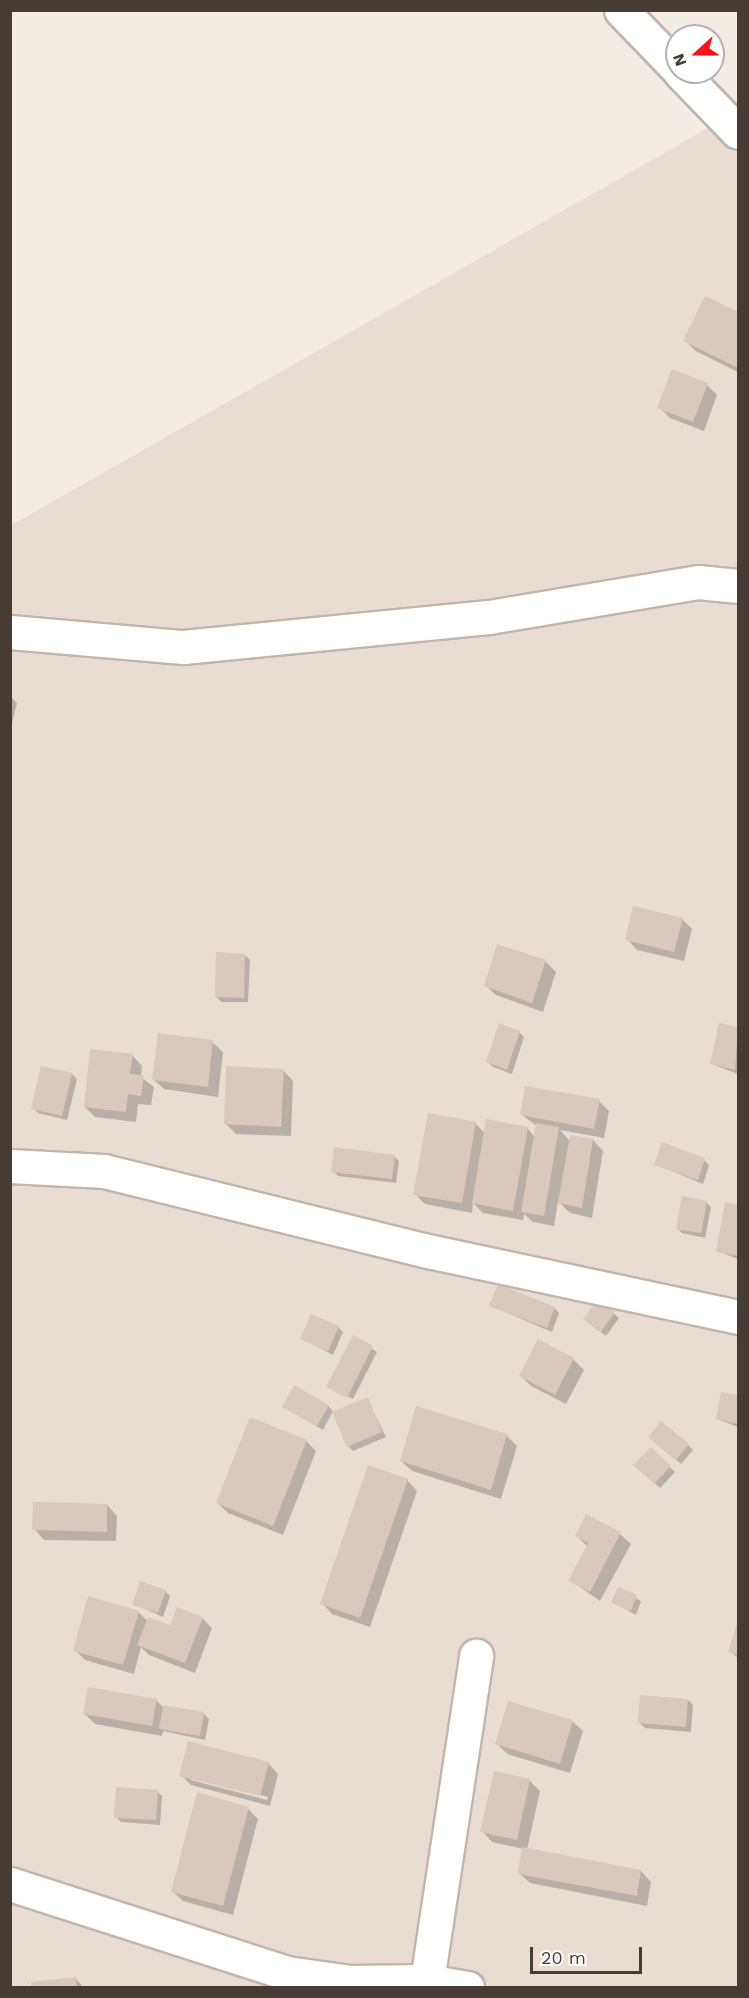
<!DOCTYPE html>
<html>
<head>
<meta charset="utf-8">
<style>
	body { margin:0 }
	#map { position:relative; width:749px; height:1998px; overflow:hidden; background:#f3ece5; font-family:"Work Sans",sans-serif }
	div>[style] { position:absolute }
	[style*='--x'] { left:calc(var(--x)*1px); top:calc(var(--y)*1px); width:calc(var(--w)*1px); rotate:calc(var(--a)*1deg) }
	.residential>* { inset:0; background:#e7ddd3 }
	.shadow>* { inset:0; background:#0003 }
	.building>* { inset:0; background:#d8c8bd }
	.roads { filter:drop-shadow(2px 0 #c2b5aa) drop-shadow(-2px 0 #c2b5aa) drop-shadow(0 2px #c2b5aa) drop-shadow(0 -2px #c2b5aa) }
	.minor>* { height:33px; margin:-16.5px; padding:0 16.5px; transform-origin:16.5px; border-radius:16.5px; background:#fff }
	span { translate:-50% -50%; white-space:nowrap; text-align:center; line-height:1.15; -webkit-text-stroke:4.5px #fff; paint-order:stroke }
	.frame { position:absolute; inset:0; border:12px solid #463c34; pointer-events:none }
	.north { position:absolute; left:665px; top:24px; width:60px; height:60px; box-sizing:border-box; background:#fff; border:2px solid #b5b1ae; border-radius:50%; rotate:249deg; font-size:16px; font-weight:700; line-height:24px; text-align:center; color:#463c34 }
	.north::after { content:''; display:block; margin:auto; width:21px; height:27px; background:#ff1017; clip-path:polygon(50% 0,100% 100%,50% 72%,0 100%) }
	.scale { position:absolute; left:530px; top:1947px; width:112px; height:27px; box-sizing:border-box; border:3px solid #463c34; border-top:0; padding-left:8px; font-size:18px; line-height:21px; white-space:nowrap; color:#463c34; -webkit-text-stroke:4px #fff; paint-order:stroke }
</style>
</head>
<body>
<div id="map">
	<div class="residential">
		<div style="clip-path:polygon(738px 111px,738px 1987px,11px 1987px,10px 526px)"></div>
	</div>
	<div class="shadow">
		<div style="clip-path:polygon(706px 298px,738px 314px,738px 372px,696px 351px,685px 341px)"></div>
		<div style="clip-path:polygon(707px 385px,717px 395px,704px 431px,670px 418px,659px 407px)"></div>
		<div style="clip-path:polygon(10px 696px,17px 703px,10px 731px)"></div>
		<div style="clip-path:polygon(682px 919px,692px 929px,684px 961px,637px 950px,627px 939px)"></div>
		<div style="clip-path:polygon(245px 955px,250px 960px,248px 1002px,222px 1002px,216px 997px)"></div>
		<div style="clip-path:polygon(545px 961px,556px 972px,543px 1012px,496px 995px,485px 985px)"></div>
		<div style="clip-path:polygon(720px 1025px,738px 1029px,738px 1074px,712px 1064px)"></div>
		<div style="clip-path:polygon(519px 1032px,524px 1037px,512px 1074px,493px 1067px,488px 1062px)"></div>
		<div style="clip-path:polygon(212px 1042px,223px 1052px,218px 1097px,164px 1089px,153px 1079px)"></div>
		<div style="clip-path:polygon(132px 1055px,142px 1066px,141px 1077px,154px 1087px,151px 1105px,138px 1104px,136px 1122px,95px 1117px,85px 1107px)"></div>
		<div style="clip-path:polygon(42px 1068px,72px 1074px,77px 1079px,67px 1120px,38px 1113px,33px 1108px)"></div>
		<div style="clip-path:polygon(283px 1070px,293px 1081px,291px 1136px,236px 1134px,226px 1124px)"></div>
		<div style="clip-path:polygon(599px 1101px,609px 1111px,604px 1138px,560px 1130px,570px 1141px,593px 1140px,603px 1151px,592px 1218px,570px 1213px,558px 1201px,554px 1226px,533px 1222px,524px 1214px,523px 1220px,483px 1213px,473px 1203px,472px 1213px,425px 1204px,415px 1194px,475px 1123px,485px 1133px,527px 1128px,535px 1137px,537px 1126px,522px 1115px)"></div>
		<div style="clip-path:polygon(394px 1156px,399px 1161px,396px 1183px,338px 1176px,333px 1171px)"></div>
		<div style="clip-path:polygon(704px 1160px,709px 1165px,703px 1184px,655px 1164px)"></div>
		<div style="clip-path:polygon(706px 1202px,711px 1207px,705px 1238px,682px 1233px,677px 1228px)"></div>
		<div style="clip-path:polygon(726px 1204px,738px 1207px,738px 1259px,717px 1251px)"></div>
		<div style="clip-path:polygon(598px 1301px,619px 1318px,606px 1336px,590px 1324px)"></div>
		<div style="clip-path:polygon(491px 1306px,554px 1308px,559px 1313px,552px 1332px)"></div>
		<div style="clip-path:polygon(338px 1327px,343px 1332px,333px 1355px,302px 1338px)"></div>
		<div style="clip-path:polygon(353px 1337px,377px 1352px,353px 1399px,328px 1387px)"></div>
		<div style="clip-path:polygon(538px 1341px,573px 1359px,584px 1370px,566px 1404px,531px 1386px,520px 1375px)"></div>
		<div style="clip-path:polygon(722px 1394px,738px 1397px,738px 1427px,717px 1419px)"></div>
		<div style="clip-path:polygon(367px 1399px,386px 1437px,353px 1451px,348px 1446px)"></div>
		<div style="clip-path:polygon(328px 1406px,333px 1411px,323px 1430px,284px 1407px)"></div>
		<div style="clip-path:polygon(417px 1408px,507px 1436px,517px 1446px,501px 1499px,412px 1471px,401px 1461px)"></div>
		<div style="clip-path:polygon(306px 1441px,316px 1451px,283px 1535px,228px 1513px,218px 1503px)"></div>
		<div style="clip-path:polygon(654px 1442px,688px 1445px,693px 1450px,681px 1464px)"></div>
		<div style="clip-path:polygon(651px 1449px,675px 1472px,660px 1488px,635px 1465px)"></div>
		<div style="clip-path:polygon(407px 1480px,417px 1491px,370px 1627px,332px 1614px,322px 1603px)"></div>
		<div style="clip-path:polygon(107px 1505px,117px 1516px,116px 1541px,44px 1540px,34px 1529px)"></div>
		<div style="clip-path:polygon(587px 1516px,620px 1534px,631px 1544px,600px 1601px,570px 1580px,588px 1547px,577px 1536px)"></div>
		<div style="clip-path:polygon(618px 1589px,641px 1601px,636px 1615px,613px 1602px)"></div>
		<div style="clip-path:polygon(165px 1591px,170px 1596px,163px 1617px,134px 1604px)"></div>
		<div style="clip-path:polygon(138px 1612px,148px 1621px,171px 1627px,202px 1618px,212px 1628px,195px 1673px,149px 1655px,141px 1647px,134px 1674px,85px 1660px,75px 1650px)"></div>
		<div style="clip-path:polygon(738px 1624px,738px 1658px,730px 1651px)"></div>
		<div style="clip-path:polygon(156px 1700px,163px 1707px,204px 1714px,209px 1719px,205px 1740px,163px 1731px,162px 1736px,95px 1724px,85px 1714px)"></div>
		<div style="clip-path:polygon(688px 1700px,693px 1705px,691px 1732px,645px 1728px,640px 1723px)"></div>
		<div style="clip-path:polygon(572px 1721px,583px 1731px,570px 1773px,507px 1754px,497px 1744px)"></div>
		<div style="clip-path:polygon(evenodd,268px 1763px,278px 1774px,270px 1806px,191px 1785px,181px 1775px,268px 1763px,191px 1777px,268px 1797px,267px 1800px,191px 1780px,191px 1777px)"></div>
		<div style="clip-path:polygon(495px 1773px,530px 1781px,540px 1791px,527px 1850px,641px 1871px,651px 1882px,647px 1906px,530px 1883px,519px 1873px,523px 1849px,492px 1842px,482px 1831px)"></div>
		<div style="clip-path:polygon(157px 1791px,162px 1796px,160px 1825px,121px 1822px,116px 1817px)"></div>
		<div style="clip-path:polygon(248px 1809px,258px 1819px,233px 1915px,183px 1901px,172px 1891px)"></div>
		<div style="clip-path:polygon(76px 1979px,84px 1988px,33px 1988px)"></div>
	</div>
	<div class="building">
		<div style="clip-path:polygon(705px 296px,738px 312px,738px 368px,683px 341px)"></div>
		<div style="clip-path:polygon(672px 369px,708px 383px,693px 422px,657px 408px)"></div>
		<div style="clip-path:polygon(633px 906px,683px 918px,674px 952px,625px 940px)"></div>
		<div style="clip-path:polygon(497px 944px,546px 960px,532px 1003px,484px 986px)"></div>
		<div style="clip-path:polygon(216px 952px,245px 954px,244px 998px,215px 997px)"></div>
		<div style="clip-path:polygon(499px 1023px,520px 1031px,507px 1070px,486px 1062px)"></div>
		<div style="clip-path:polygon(719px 1023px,738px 1027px,735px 1070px,710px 1064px)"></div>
		<div style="clip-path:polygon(158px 1033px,213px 1040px,208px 1087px,152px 1080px)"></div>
		<div style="clip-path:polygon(90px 1049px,133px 1054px,130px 1074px,144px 1075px,141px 1096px,128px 1094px,126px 1112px,84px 1107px)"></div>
		<div style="clip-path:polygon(41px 1066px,72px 1073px,62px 1116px,31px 1109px)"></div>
		<div style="clip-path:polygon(226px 1066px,284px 1069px,281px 1127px,224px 1124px)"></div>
		<div style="clip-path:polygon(525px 1086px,600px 1099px,594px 1129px,520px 1115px)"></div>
		<div style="clip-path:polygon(428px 1113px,476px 1122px,462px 1203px,413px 1195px)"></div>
		<div style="clip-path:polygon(486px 1119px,528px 1127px,513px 1211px,472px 1203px)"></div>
		<div style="clip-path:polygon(536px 1123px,559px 1127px,544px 1216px,521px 1212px)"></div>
		<div style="clip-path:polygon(570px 1135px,593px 1139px,582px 1208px,558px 1203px)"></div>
		<div style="clip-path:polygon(662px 1142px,705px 1158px,698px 1180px,654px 1165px)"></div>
		<div style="clip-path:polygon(334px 1147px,395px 1155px,392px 1179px,331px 1172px)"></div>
		<div style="clip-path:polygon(682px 1196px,707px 1201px,701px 1233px,676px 1229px)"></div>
		<div style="clip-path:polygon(725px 1202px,738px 1205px,738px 1256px,716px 1252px)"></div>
		<div style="clip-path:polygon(498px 1284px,555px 1307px,547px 1328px,489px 1306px)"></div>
		<div style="clip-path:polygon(598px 1299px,615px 1312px,601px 1332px,583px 1319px)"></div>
		<div style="clip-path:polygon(311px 1314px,339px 1326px,328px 1351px,300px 1339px)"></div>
		<div style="clip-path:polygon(353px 1335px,373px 1346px,347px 1398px,326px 1387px)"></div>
		<div style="clip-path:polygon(538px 1339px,574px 1358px,555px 1395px,519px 1376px)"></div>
		<div style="clip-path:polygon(294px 1385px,329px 1405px,317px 1426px,282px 1407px)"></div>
		<div style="clip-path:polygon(721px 1392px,738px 1395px,738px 1424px,716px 1419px)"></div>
		<div style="clip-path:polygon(368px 1397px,382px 1432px,347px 1447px,332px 1412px)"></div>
		<div style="clip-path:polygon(416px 1406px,507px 1434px,491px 1490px,400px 1461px)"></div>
		<div style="clip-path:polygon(250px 1417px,307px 1440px,273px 1526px,216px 1503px)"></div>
		<div style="clip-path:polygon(661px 1421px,689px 1444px,676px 1460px,648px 1437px)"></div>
		<div style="clip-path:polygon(651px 1447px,671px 1466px,654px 1484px,633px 1465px)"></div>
		<div style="clip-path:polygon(368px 1465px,408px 1479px,360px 1618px,320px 1604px)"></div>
		<div style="clip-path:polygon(33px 1502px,107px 1504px,107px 1532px,32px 1530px)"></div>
		<div style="clip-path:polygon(586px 1514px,621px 1532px,590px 1592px,568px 1581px,588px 1543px,575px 1536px)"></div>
		<div style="clip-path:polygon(140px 1581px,166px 1590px,158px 1613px,132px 1605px)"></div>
		<div style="clip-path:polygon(618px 1587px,637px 1595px,631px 1611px,611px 1603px)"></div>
		<div style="clip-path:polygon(88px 1596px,139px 1611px,123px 1665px,73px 1651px)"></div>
		<div style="clip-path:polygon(177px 1607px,203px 1617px,185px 1663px,137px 1645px,148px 1617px,170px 1625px)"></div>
		<div style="clip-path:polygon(738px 1620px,738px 1655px,728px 1652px)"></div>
		<div style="clip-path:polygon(88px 1687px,157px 1699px,152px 1726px,83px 1714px)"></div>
		<div style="clip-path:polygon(640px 1695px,688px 1699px,686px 1727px,638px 1723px)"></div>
		<div style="clip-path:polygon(508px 1701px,573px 1720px,560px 1764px,495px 1744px)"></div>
		<div style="clip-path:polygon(163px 1705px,204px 1712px,200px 1736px,159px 1729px)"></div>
		<div style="clip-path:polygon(188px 1741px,269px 1762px,260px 1796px,179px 1776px)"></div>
		<div style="clip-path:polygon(494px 1771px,530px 1779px,517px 1840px,480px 1832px)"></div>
		<div style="clip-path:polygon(116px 1787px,158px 1790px,156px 1820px,114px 1818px)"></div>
		<div style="clip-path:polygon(197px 1792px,249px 1807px,223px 1906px,171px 1892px)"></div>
		<div style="clip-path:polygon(522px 1847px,641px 1870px,637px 1896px,518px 1874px)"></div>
		<div style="clip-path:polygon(76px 1977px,77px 1988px,31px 1988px,31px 1982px)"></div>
	</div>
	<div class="roads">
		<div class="minor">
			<div style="--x:621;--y:10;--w:81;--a:46"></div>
			<div style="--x:680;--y:72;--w:83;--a:46"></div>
			<div style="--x:10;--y:632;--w:174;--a:5"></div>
			<div style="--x:183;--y:647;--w:307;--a:-5.6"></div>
			<div style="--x:489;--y:617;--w:212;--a:-9.5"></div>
			<div style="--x:698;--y:582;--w:40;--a:5.7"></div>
			<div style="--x:10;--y:1166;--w:94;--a:3"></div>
			<div style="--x:104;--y:1171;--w:334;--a:13.9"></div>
			<div style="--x:428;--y:1251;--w:317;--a:12"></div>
			<div style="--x:10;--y:1884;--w:291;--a:17.8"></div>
			<div style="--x:287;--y:1973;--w:64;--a:8.1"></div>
			<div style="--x:350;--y:1982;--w:77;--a:-0.7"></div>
			<div style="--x:427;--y:1981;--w:41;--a:9.9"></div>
			<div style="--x:421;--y:1988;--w:9;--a:-49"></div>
			<div style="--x:427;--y:1981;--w:329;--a:-81.4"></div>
		</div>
	</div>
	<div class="frame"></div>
	<div class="north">N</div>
	<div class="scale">20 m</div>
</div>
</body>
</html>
